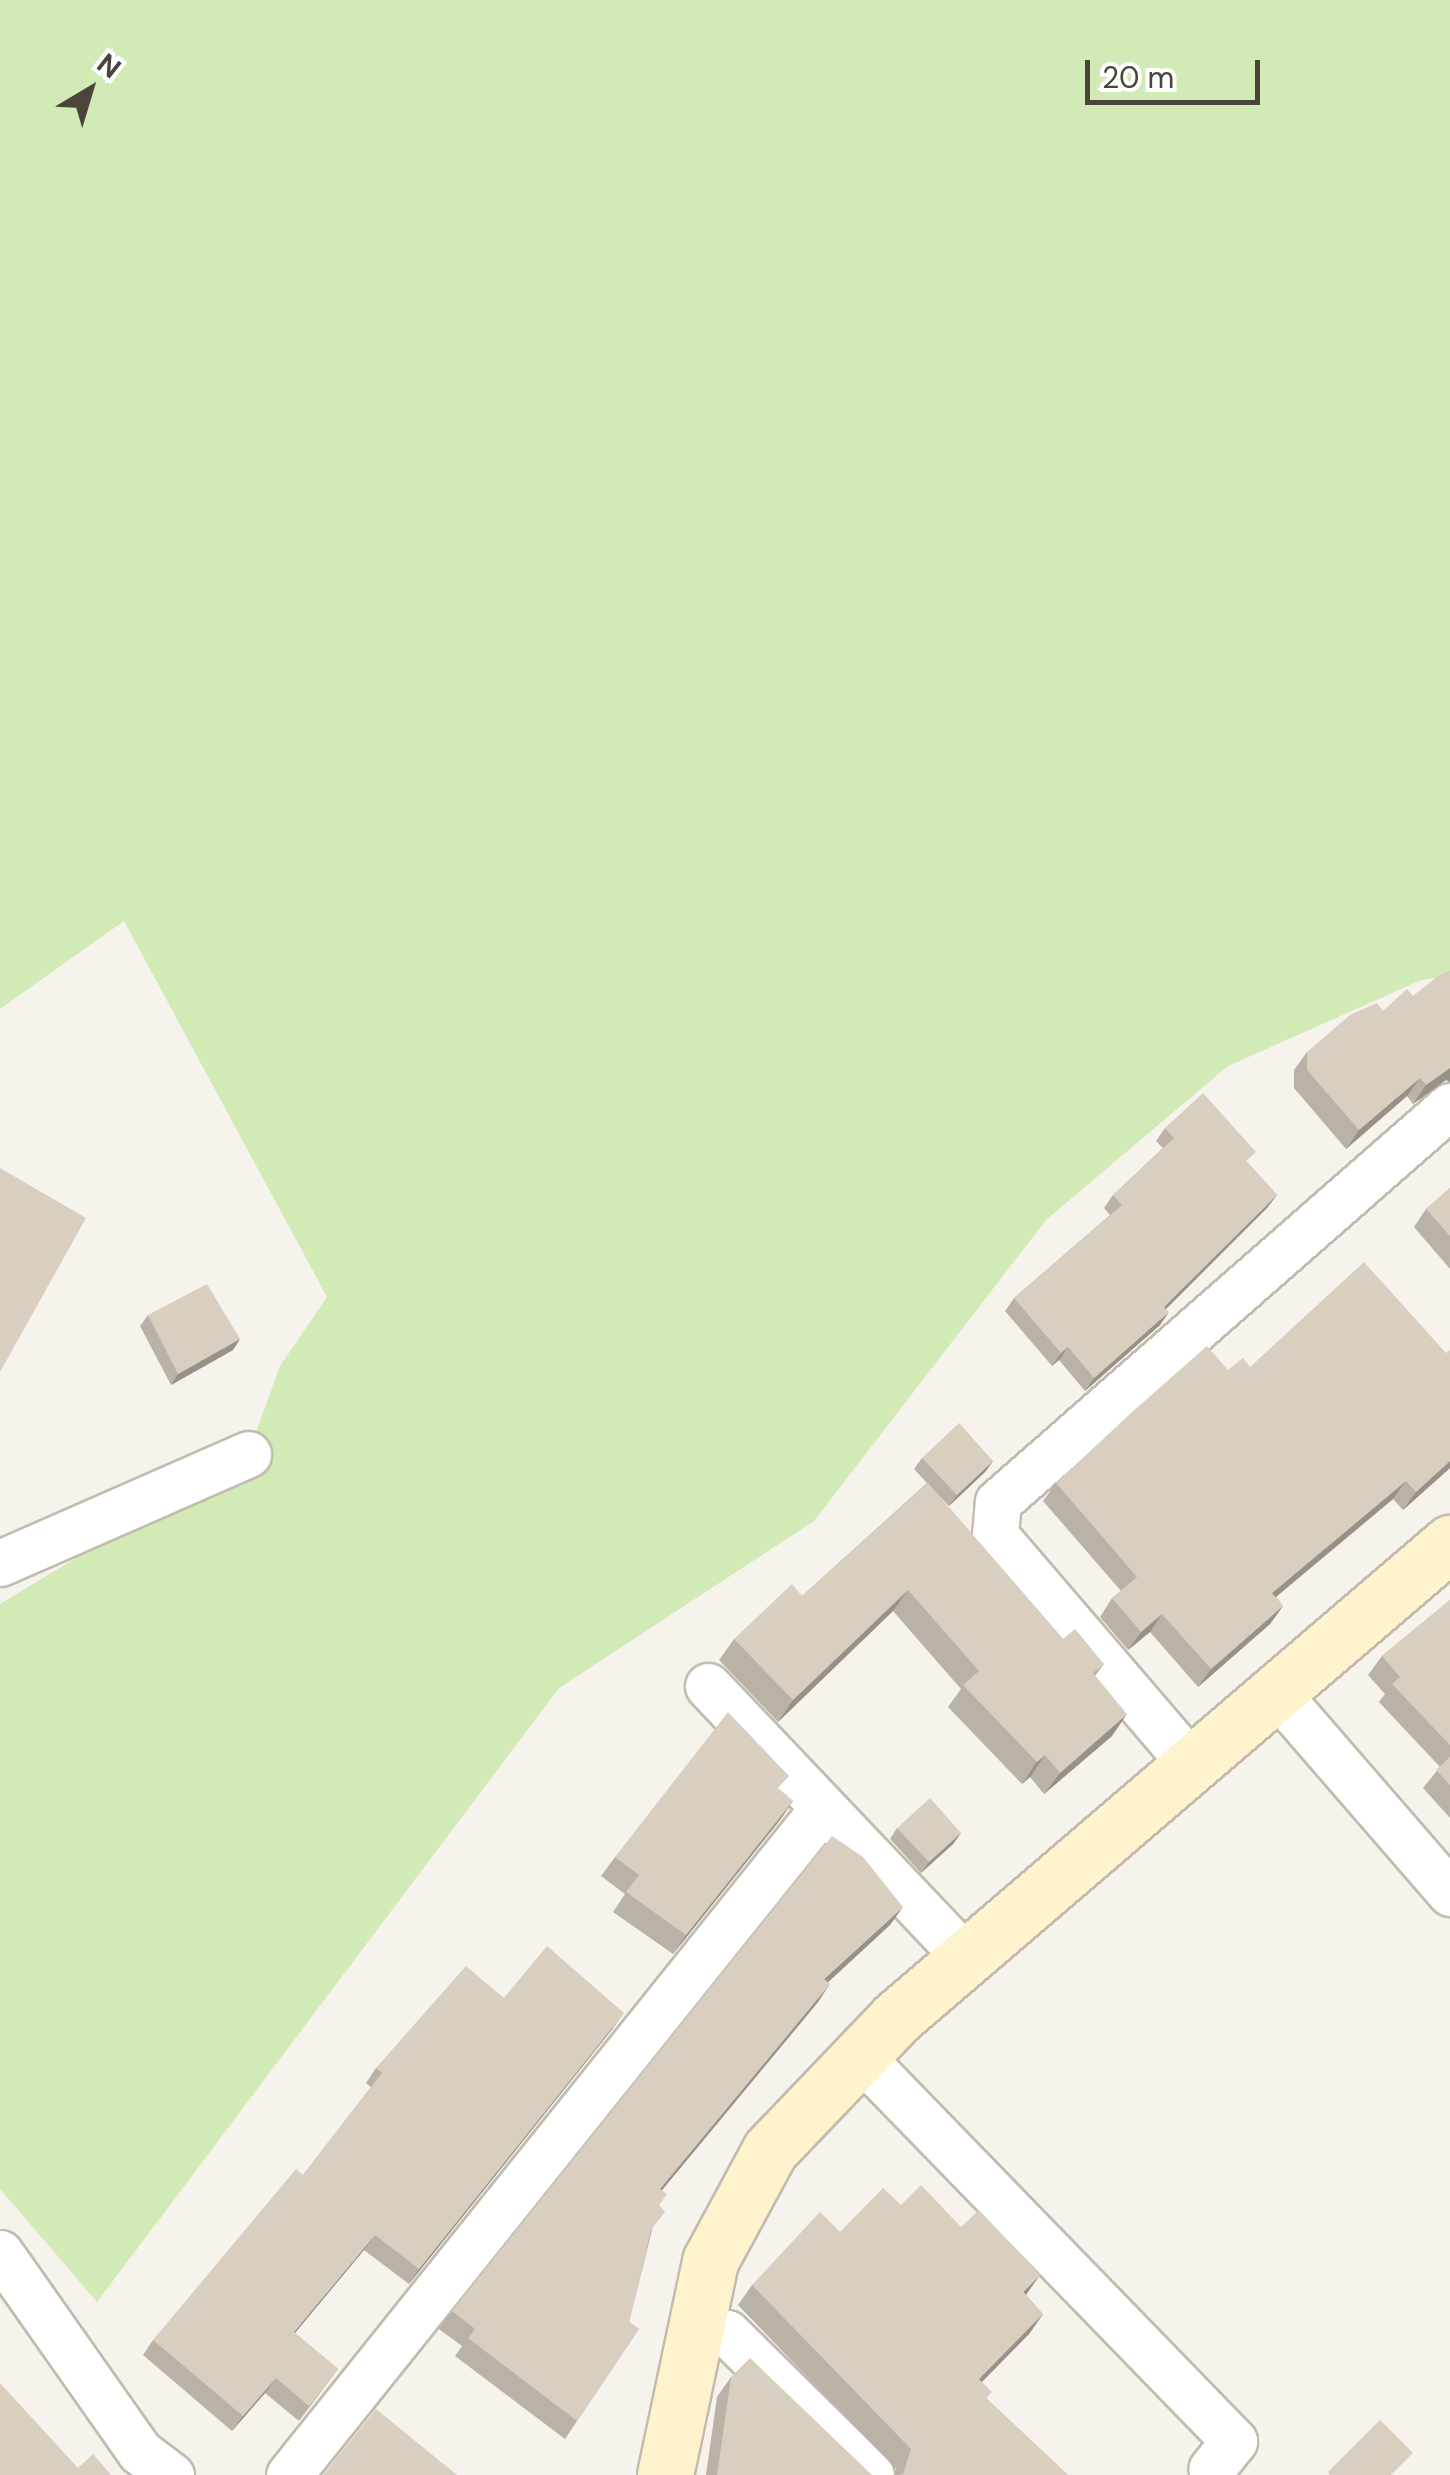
<!DOCTYPE html>
<html>
<head>
<meta charset="utf-8">
<style>
	body { margin:0 }
	#map { position:relative; width:1450px; height:2475px; overflow:hidden; background:#f6f3ec; font-family:"DM Sans",sans-serif }
	div>[style] { position:absolute }
	[style*='--x'] { left:calc(var(--x)*1px); top:calc(var(--y)*1px); width:calc(var(--w)*1px); rotate:calc(var(--a)*1deg) }
	.green>* { inset:0; background:#d2eab5 }
	.roads { filter:drop-shadow(2px 0 #c2bbae) drop-shadow(-2px 0 #c2bbae) drop-shadow(0 2px #c2bbae) drop-shadow(0 -2px #c2bbae) }
	.street>* { height:45px; margin:-22.5px; padding:0 22.5px; transform-origin:22.5px; border-radius:22.5px; background:#fff }
	.secondary>* { height:55px; margin:-27.5px; padding:0 27.5px; transform-origin:27.5px; border-radius:27.5px; background:#fff3cd }
	.wall>* { inset:0; background:#bab2a6 }
	.shaded-wall>* { inset:0; background:#979187 }
	.building>* { inset:0; background:#d8cfc1 }
	span { translate:-50% -50%; white-space:nowrap; text-align:center; line-height:1.15; -webkit-text-stroke:8px #fff; paint-order:stroke }
	.north { position:absolute; left:40px; top:40px; width:100px; height:100px; -webkit-text-stroke:8px #fff; paint-order:stroke; rotate:38deg; font-size:28px; font-weight:700; line-height:40px; text-align:center; color:#4b4439 }
	.north::after { content:''; display:block; margin:auto; width:35px; height:45px; background:#4b4439; clip-path:polygon(50% 0,100% 100%,50% 72%,0 100%) }
	.scale { position:absolute; left:1085px; top:60px; width:175px; height:45px; box-sizing:border-box; border:5px solid #4b4439; border-top:0; padding-left:12px; font-size:30px; line-height:35px; white-space:nowrap; color:#4b4439; -webkit-text-stroke:8px #fff; paint-order:stroke }
</style>
</head>
<body>
<div id="map">
	<div class="green">
		<div style="clip-path:polygon(0 0,1450px 0,1450px 975px,1419px 981px,1228px 1066px,1046px 1220px,814px 1521px,559px 1688px,97px 2302px,0 2189px,0 1604px,248px 1454px,280px 1366px,327px 1297px,124px 921px,0 1009px)"></div>
	</div>
	<div class="roads">
		<div class="street">
			<div style="--x:0;--y:1563;--w:271;--a:-23.7"></div>
			<div style="--x:708;--y:1686;--w:375;--a:46.5"></div>
			<div style="--x:1276;--y:1692;--w:266;--a:49.1"></div>
			<div style="--x:1192;--y:1765;--w:303;--a:-130.6"></div>
			<div style="--x:995;--y:1535;--w:33;--a:-85"></div>
			<div style="--x:998;--y:1502;--w:601;--a:-41.22"></div>
			<div style="--x:860;--y:2056;--w:537;--a:45.83"></div>
			<div style="--x:1234;--y:2441;--w:36;--a:129"></div>
			<div style="--x:0;--y:2253;--w:243;--a:54.9"></div>
			<div style="--x:140;--y:2452;--w:39;--a:37"></div>
			<div style="--x:696;--y:2328;--w:31;--a:9"></div>
			<div style="--x:727;--y:2333;--w:202;--a:44.6"></div>
			<div style="--x:289;--y:2475;--w:854;--a:-51.32"></div>
		</div>
		<div class="secondary">
			<div style="--x:665;--y:2475;--w:219;--a:-78.1"></div>
			<div style="--x:710;--y:2261;--w:126;--a:-61.6"></div>
			<div style="--x:770;--y:2150;--w:182;--a:-46.3"></div>
			<div style="--x:896;--y:2018;--w:730;--a:-40.61"></div>
		</div>
	</div>
	<div class="wall">
		<div style="clip-path:polygon(1450px 971px,1450px 1082px,1446px 1080px,1413px 1104px,1407px 1096px,1346px 1149px,1294px 1088px,1294px 1070px,1307px 1052px,1383px 1011px,1413px 996px)"></div>
		<div style="clip-path:polygon(1165px 1128px,1248px 1163px,1277px 1195px,1267px 1208px,1166px 1309px,1160px 1325px,1085px 1391px,1059px 1360px,1052px 1366px,1005px 1311px,1014px 1298px,1110px 1215px,1104px 1208px,1113px 1195px,1163px 1148px,1156px 1141px)"></div>
		<div style="clip-path:polygon(1450px 1188px,1450px 1269px,1414px 1227px,1426px 1209px)"></div>
		<div style="clip-path:polygon(148px 1315px,240px 1339px,233px 1350px,171px 1385px,140px 1326px)"></div>
		<div style="clip-path:polygon(1446px 1353px,1450px 1468px,1403px 1510px,1393px 1499px,1276px 1597px,1283px 1606px,1270px 1624px,1198px 1687px,1150px 1632px,1128px 1650px,1100px 1617px,1112px 1598px,1121px 1591px,1043px 1501px,1056px 1483px,1228px 1370px,1250px 1367px)"></div>
		<div style="clip-path:polygon(922px 1458px,993px 1461px,985px 1472px,949px 1506px,932px 1488px,1063px 1639px,1104px 1664px,1095px 1676px,1112px 1736px,1044px 1794px,1030px 1777px,1022px 1784px,948px 1707px,961px 1689px,893px 1611px,778px 1722px,719px 1660px,734px 1639px,802px 1596px,927px 1483px,914px 1469px)"></div>
		<div style="clip-path:polygon(1450px 1600px,1450px 1818px,1423px 1788px,1440px 1767px,1379px 1702px,1385px 1694px,1368px 1675px,1382px 1656px)"></div>
		<div style="clip-path:polygon(780px 1790px,793px 1801px,780px 1820px,673px 1954px,613px 1912px,625px 1894px,601px 1876px,615px 1857px)"></div>
		<div style="clip-path:polygon(897px 1828px,961px 1833px,953px 1844px,921px 1873px,890px 1839px)"></div>
		<div style="clip-path:polygon(890px 1925px,828px 1982px,818px 2002px,662px 2190px,629px 2322px,639px 2329px,565px 2439px,455px 2356px,462px 2346px,439px 2329px,452px 2311px)"></div>
		<div style="clip-path:polygon(504px 1998px,613px 2028px,409px 2284px,364px 2250px,295px 2333px,338px 2369px,299px 2421px,265px 2393px,232px 2431px,143px 2355px,153px 2340px,303px 2175px,371px 2087px,366px 2083px,376px 2068px)"></div>
		<div style="clip-path:polygon(901px 2205px,1026px 2295px,1043px 2314px,1029px 2334px,982px 2382px,987px 2399px,1068px 2475px,895px 2475px,896px 2469px,738px 2305px,752px 2285px,840px 2232px)"></div>
		<div style="clip-path:polygon(731px 2377px,872px 2475px,706px 2475px,717px 2397px)"></div>
	</div>
	<div class="shaded-wall">
		<div style="clip-path:polygon(1450px 1068px,1450px 1082px,1446px 1080px,1413px 1104px,1426px 1085px)"></div>
		<div style="clip-path:polygon(1420px 1078px,1407px 1096px,1346px 1149px,1359px 1130px)"></div>
		<div style="clip-path:polygon(1277px 1195px,1267px 1208px,1155px 1320px,1164px 1307px)"></div>
		<div style="clip-path:polygon(1169px 1312px,1160px 1325px,1085px 1391px,1094px 1378px)"></div>
		<div style="clip-path:polygon(240px 1339px,233px 1350px,171px 1385px,178px 1374px)"></div>
		<div style="clip-path:polygon(1068px 1347px,1059px 1360px,1052px 1366px,1061px 1353px)"></div>
		<div style="clip-path:polygon(993px 1461px,985px 1472px,949px 1506px,957px 1495px)"></div>
		<div style="clip-path:polygon(1450px 1461px,1450px 1468px,1403px 1510px,1416px 1492px)"></div>
		<div style="clip-path:polygon(1406px 1481px,1393px 1499px,1259px 1611px,1272px 1593px)"></div>
		<div style="clip-path:polygon(908px 1590px,893px 1611px,778px 1722px,793px 1700px)"></div>
		<div style="clip-path:polygon(1283px 1606px,1270px 1624px,1198px 1687px,1211px 1669px)"></div>
		<div style="clip-path:polygon(1162px 1614px,1150px 1632px,1128px 1650px,1141px 1632px)"></div>
		<div style="clip-path:polygon(1127px 1714px,1112px 1736px,1044px 1794px,1060px 1773px)"></div>
		<div style="clip-path:polygon(1045px 1755px,1030px 1777px,1022px 1784px,1037px 1762px)"></div>
		<div style="clip-path:polygon(793px 1801px,780px 1820px,673px 1954px,686px 1935px)"></div>
		<div style="clip-path:polygon(961px 1833px,953px 1844px,921px 1873px,929px 1862px)"></div>
		<div style="clip-path:polygon(903px 1907px,890px 1925px,812px 1997px,824px 1979px)"></div>
		<div style="clip-path:polygon(830px 1984px,818px 2002px,648px 2207px,660px 2189px)"></div>
		<div style="clip-path:polygon(624px 2013px,613px 2028px,409px 2284px,419px 2269px)"></div>
		<div style="clip-path:polygon(375px 2235px,364px 2250px,284px 2346px,294px 2332px)"></div>
		<div style="clip-path:polygon(1040px 2275px,1026px 2295px,1023px 2292px)"></div>
		<div style="clip-path:polygon(1043px 2314px,1029px 2334px,965px 2399px,979px 2379px)"></div>
		<div style="clip-path:polygon(276px 2378px,265px 2393px,232px 2431px,243px 2416px)"></div>
	</div>
	<div class="building">
		<div style="clip-path:polygon(1450px 971px,1450px 1068px,1426px 1085px,1420px 1078px,1359px 1130px,1307px 1070px,1307px 1052px,1350px 1015px,1377px 1003px,1383px 1011px,1407px 989px,1413px 996px,1439px 975px)"></div>
		<div style="clip-path:polygon(1203px 1093px,1256px 1152px,1246px 1161px,1277px 1195px,1164px 1307px,1169px 1312px,1094px 1378px,1068px 1347px,1061px 1353px,1014px 1298px,1122px 1205px,1113px 1195px,1174px 1138px,1165px 1128px)"></div>
		<div style="clip-path:polygon(0 1168px,86px 1218px,0 1372px)"></div>
		<div style="clip-path:polygon(1450px 1188px,1450px 1236px,1426px 1209px)"></div>
		<div style="clip-path:polygon(1364px 1262px,1446px 1353px,1450px 1350px,1450px 1461px,1416px 1492px,1406px 1481px,1272px 1593px,1283px 1606px,1211px 1669px,1162px 1614px,1141px 1632px,1112px 1598px,1137px 1577px,1056px 1483px,1131px 1413px,1207px 1346px,1228px 1370px,1243px 1358px,1250px 1367px)"></div>
		<div style="clip-path:polygon(207px 1284px,240px 1339px,178px 1374px,148px 1315px)"></div>
		<div style="clip-path:polygon(959px 1423px,993px 1461px,957px 1495px,922px 1458px)"></div>
		<div style="clip-path:polygon(928px 1483px,1063px 1639px,1075px 1629px,1104px 1664px,1093px 1673px,1127px 1714px,1060px 1773px,1045px 1755px,1037px 1762px,963px 1685px,979px 1671px,908px 1590px,793px 1700px,734px 1639px,792px 1584px,802px 1596px)"></div>
		<div style="clip-path:polygon(1450px 1600px,1450px 1745px,1392px 1684px,1400px 1677px,1382px 1656px)"></div>
		<div style="clip-path:polygon(728px 1712px,789px 1776px,778px 1788px,793px 1801px,686px 1935px,626px 1892px,639px 1875px,615px 1857px)"></div>
		<div style="clip-path:polygon(1450px 1757px,1450px 1785px,1436px 1770px)"></div>
		<div style="clip-path:polygon(930px 1798px,961px 1833px,929px 1862px,897px 1828px)"></div>
		<div style="clip-path:polygon(832px 1836px,863px 1857px,903px 1907px,824px 1979px,830px 1984px,660px 2189px,667px 2194px,659px 2205px,665px 2212px,651px 2230px,629px 2322px,639px 2329px,577px 2421px,468px 2338px,475px 2329px,452px 2311px)"></div>
		<div style="clip-path:polygon(547px 1946px,624px 2013px,419px 2269px,375px 2235px,294px 2332px,338px 2369px,309px 2406px,276px 2378px,243px 2416px,153px 2340px,296px 2169px,303px 2175px,382px 2073px,376px 2068px,466px 1966px,504px 1998px)"></div>
		<div style="clip-path:polygon(921px 2185px,961px 2227px,979px 2210px,1040px 2275px,1023px 2292px,1043px 2314px,979px 2379px,992px 2392px,986px 2398px,1068px 2475px,898px 2475px,903px 2474px,911px 2449px,752px 2285px,820px 2212px,840px 2232px,883px 2188px,901px 2205px)"></div>
		<div style="clip-path:polygon(750px 2358px,872px 2475px,717px 2475px,731px 2377px)"></div>
		<div style="clip-path:polygon(0 2383px,78px 2468px,93px 2454px,111px 2475px,0 2475px)"></div>
		<div style="clip-path:polygon(376px 2409px,457px 2475px,323px 2475px)"></div>
		<div style="clip-path:polygon(1380px 2420px,1413px 2453px,1391px 2475px,1330px 2475px,1328px 2472px)"></div>
	</div>
	<div class="north">N</div>
	<div class="scale">20 m</div>
</div>
</body>
</html>
